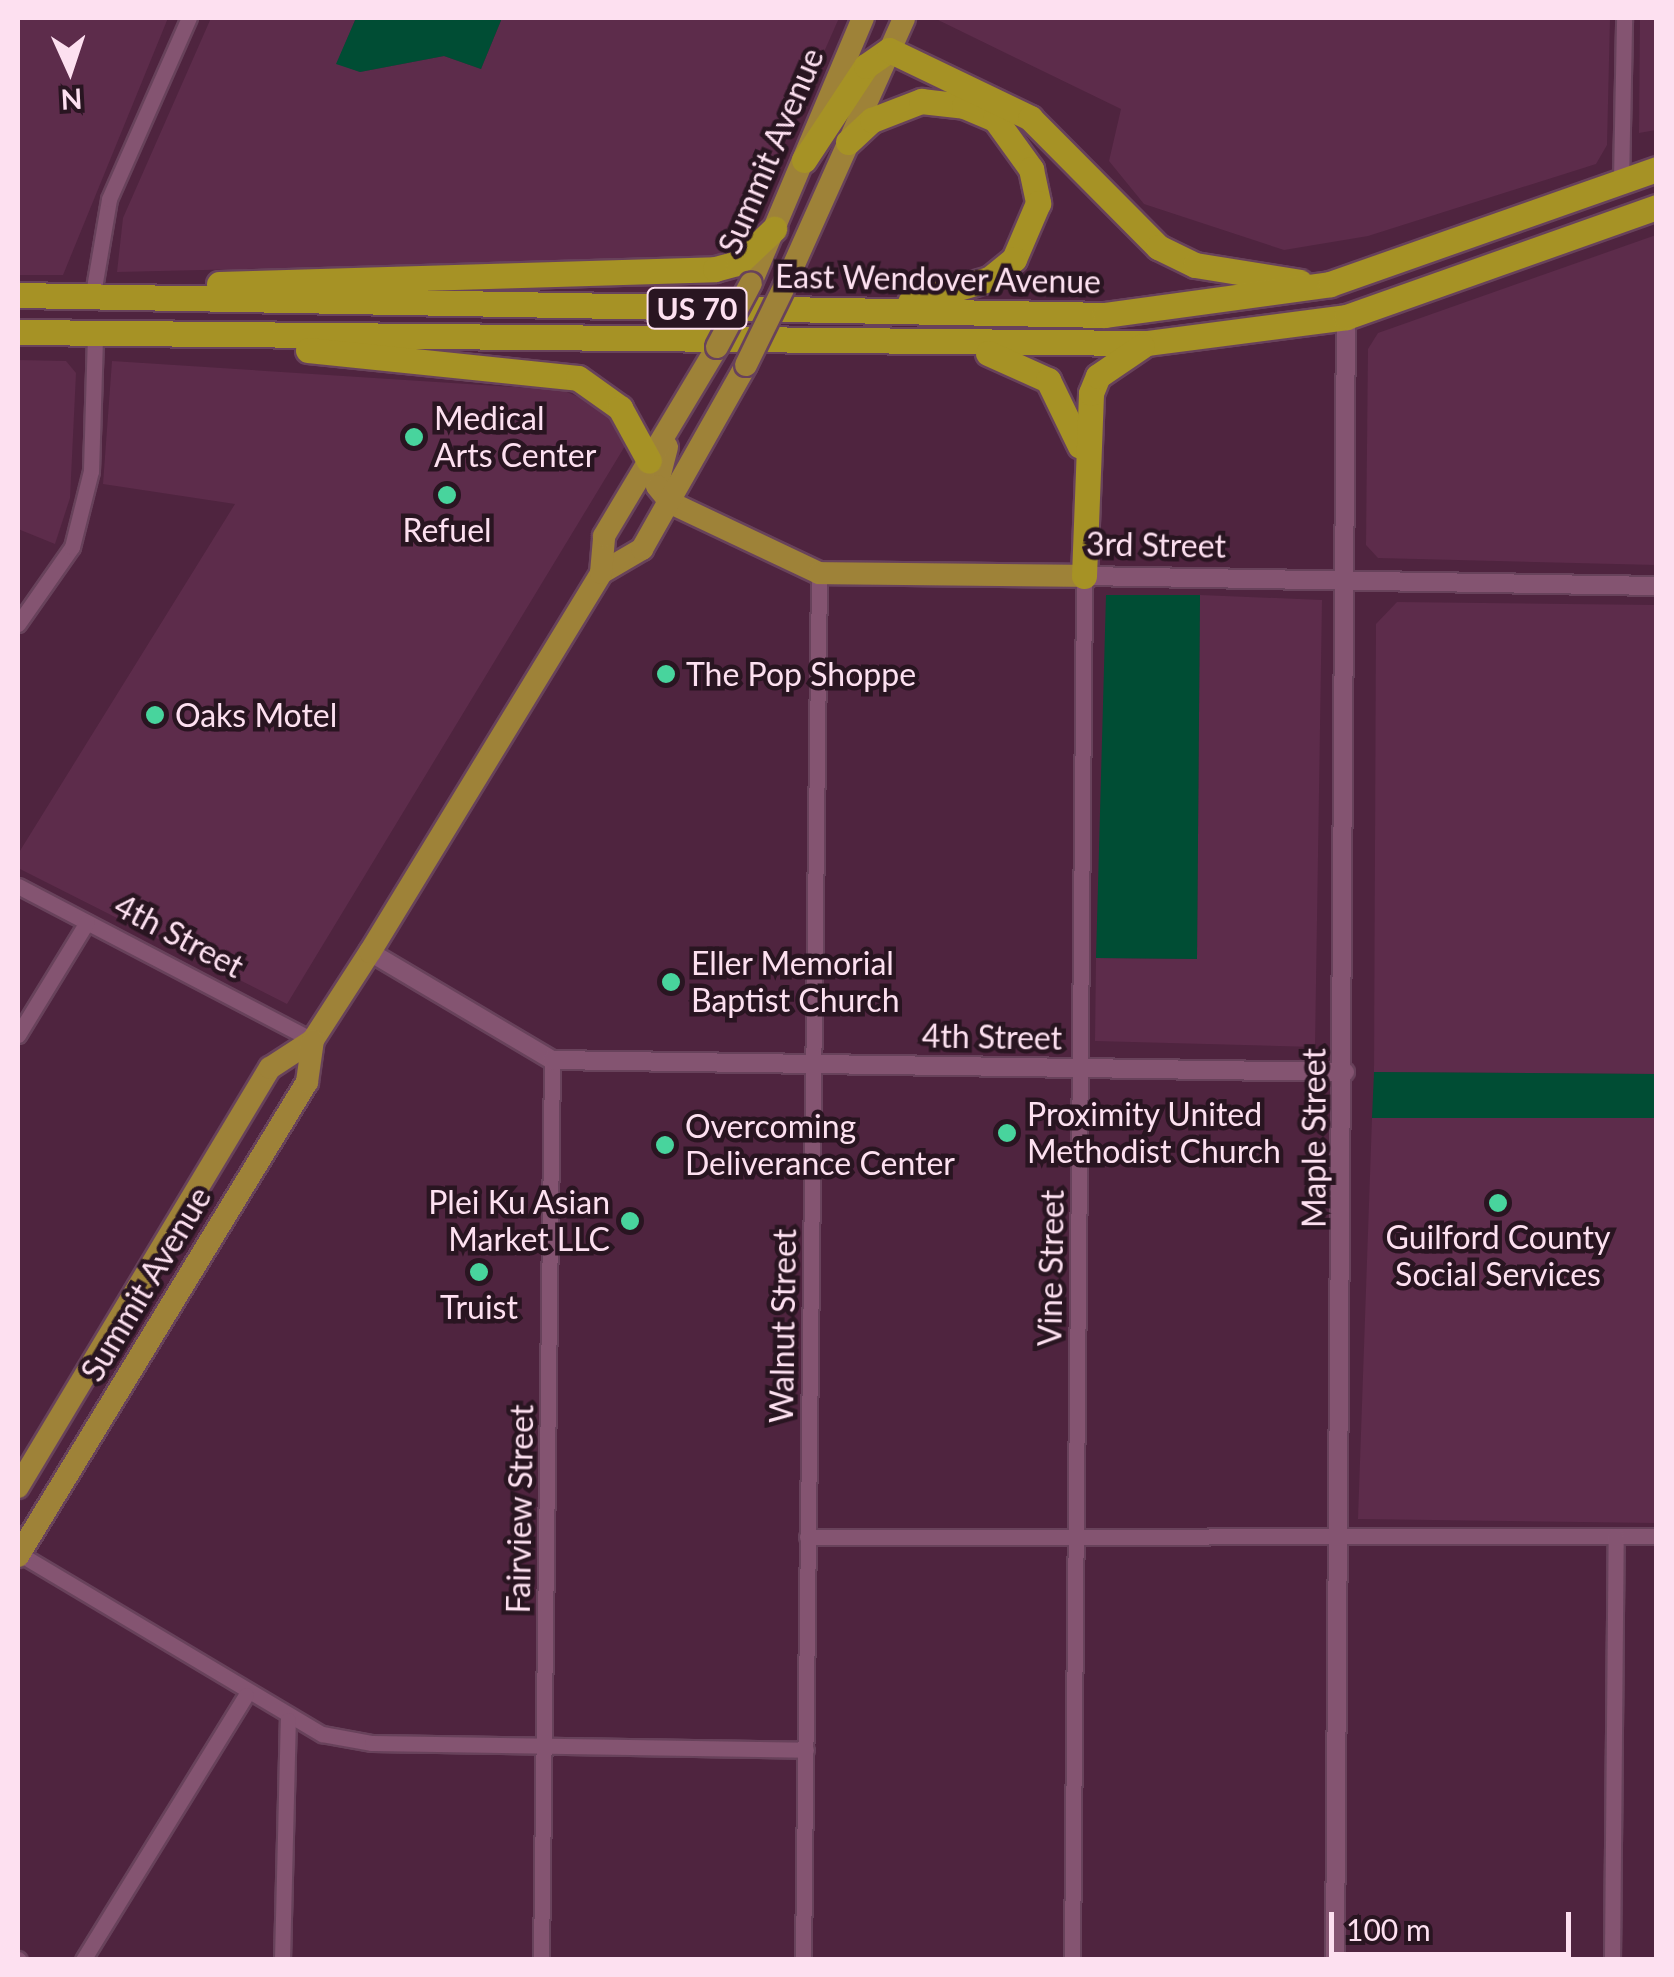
<!DOCTYPE html>
<html>
<head>
<meta charset="utf-8">
<style>
	body { margin:0 }
	#map { position:relative; width:1674px; height:1977px; overflow:hidden; background:#4f243f; font-family:Lato,sans-serif }
	div>[style] { position:absolute }
	[style*='--x'] { left:calc(var(--x)*1px); top:calc(var(--y)*1px); width:calc(var(--w)*1px); rotate:calc(var(--a)*1deg) }
	.built>* { inset:0; background:#5d2c4b }
	.green>* { inset:0; background:#004d34 }
	.roads { filter:drop-shadow(2px 0 #68425b) drop-shadow(-2px 0 #68425b) drop-shadow(0 2px #68425b) drop-shadow(0 -2px #68425b) }
	.minor>* { height:15px; margin:-7.5px; padding:0 7.5px; transform-origin:7.5px; border-radius:7.5px; background:#845471 }
	.tertiary>* { height:18px; margin:-9px; padding:0 9px; transform-origin:9px; border-radius:9px; background:#845471 }
	.primary>* { height:22px; margin:-11px; padding:0 11px; transform-origin:11px; border-radius:11px; background:#9e8238 }
	.trunk>* { height:25px; margin:-12.5px; padding:0 12.5px; transform-origin:12.5px; border-radius:12.5px; background:#a69225 }
	.bridges { filter:drop-shadow(2px 0 #68425b) drop-shadow(-2px 0 #68425b) drop-shadow(0 2px #68425b) drop-shadow(0 -2px #68425b) }
	.primary-bridge>* { height:22px; margin:-11px; padding:0 11px; transform-origin:11px; border-radius:11px; background:#9e8238 }
	.dots>* { width:28px; height:28px; translate:-50% -50%; box-sizing:border-box; border:5px solid #291521; border-radius:50% }
	span { translate:-50% -50%; white-space:nowrap; text-align:center; line-height:1.15; -webkit-text-stroke:9px #291521; paint-order:stroke }
	.shield-label span { padding:2px 8px; background:#291521; border:2px solid; border-radius:8px; -webkit-text-stroke-width:0 }
	.shield-label { font-size:30px; color:#fde0f0; font-weight:700 }
	.street-label { font-size:32px; color:#fde0f0 }
	.poi-label { font-size:32px; color:#fde0f0 }
	.left { translate:0 -50%; text-align:left }
	.right { translate:-100% -50%; text-align:right }
	.frame { position:absolute; inset:0; border:20px solid #fde0f0; pointer-events:none }
	.north { position:absolute; left:20px; top:20px; width:100px; height:100px; -webkit-text-stroke:8px #291521; paint-order:stroke; rotate:177deg; font-size:28px; font-weight:700; line-height:40px; text-align:center; color:#fde0f0 }
	.north::after { content:''; display:block; margin:auto; width:35px; height:45px; background:#fde0f0; clip-path:polygon(50% 0,100% 100%,50% 72%,0 100%) }
	.scale { position:absolute; left:1329px; top:1912px; width:242px; height:45px; box-sizing:border-box; border:5px solid #fde0f0; border-top:0; padding-left:12px; font-size:30px; line-height:35px; white-space:nowrap; color:#fde0f0; -webkit-text-stroke:8px #291521; paint-order:stroke }
</style>
</head>
<body>
<div id="map">
	<div class="built">
		<div style="clip-path:polygon(18px 18px,168px 18px,63px 275px,18px 275px)"></div>
		<div style="clip-path:polygon(211px 18px,356px 18px,337px 63px,360px 72px,444px 56px,481px 69px,502px 18px,839px 18px,738px 246px,720px 258px,117px 272px,123px 218px)"></div>
		<div style="clip-path:polygon(934px 18px,1610px 18px,1607px 145px,1596px 164px,1368px 236px,1284px 250px,1144px 204px,1109px 161px,1121px 109px)"></div>
		<div style="clip-path:polygon(1640px 18px,1656px 18px,1656px 130px,1639px 133px)"></div>
		<div style="clip-path:polygon(1656px 235px,1656px 565px,1378px 558px,1366px 545px,1368px 349px,1378px 333px)"></div>
		<div style="clip-path:polygon(18px 360px,66px 361px,76px 373px,70px 498px,55px 544px,18px 529px)"></div>
		<div style="clip-path:polygon(112px 361px,562px 390px,598px 405px,628px 441px,287px 1004px,18px 868px,18px 854px,235px 504px,103px 484px)"></div>
		<div style="clip-path:polygon(1200px 595px,1322px 600px,1315px 1047px,1095px 1041px,1096px 958px,1197px 959px)"></div>
		<div style="clip-path:polygon(1397px 602px,1656px 605px,1656px 1074px,1374px 1072px,1376px 624px)"></div>
		<div style="clip-path:polygon(1372px 1118px,1656px 1118px,1656px 1523px,1358px 1519px)"></div>
	</div>
	<div class="green">
		<div style="clip-path:polygon(356px 18px,502px 18px,481px 69px,444px 56px,360px 72px,336px 64px)"></div>
		<div style="clip-path:polygon(1106px 595px,1200px 595px,1197px 959px,1096px 958px)"></div>
		<div style="clip-path:polygon(1374px 1072px,1654px 1074px,1654px 1118px,1372px 1118px)"></div>
	</div>
	<div class="roads">
		<div class="minor">
			<div style="--x:1621;--y:181;--w:163;--a:-88.9"></div>
			<div style="--x:94;--y:288;--w:90;--a:-80.4"></div>
			<div style="--x:109;--y:199;--w:198;--a:-66.2"></div>
			<div style="--x:18;--y:624;--w:94;--a:-55"></div>
			<div style="--x:72;--y:547;--w:78;--a:-76"></div>
			<div style="--x:91;--y:471;--w:138;--a:-88.3"></div>
			<div style="--x:18;--y:886;--w:333;--a:27.6"></div>
			<div style="--x:18;--y:1035;--w:132;--a:-58.6"></div>
			<div style="--x:807;--y:1537;--w:849;--a:-0.07"></div>
			<div style="--x:18;--y:1553;--w:354;--a:30.8"></div>
			<div style="--x:322;--y:1734;--w:51;--a:10.2"></div>
			<div style="--x:372;--y:1743;--w:434;--a:0.9"></div>
			<div style="--x:18;--y:1959;--w:1;--a:45"></div>
			<div style="--x:83;--y:1960;--w:311;--a:-58.4"></div>
			<div style="--x:282;--y:1960;--w:240;--a:-88.6"></div>
			<div style="--x:541;--y:1960;--w:900;--a:-89.3"></div>
			<div style="--x:803;--y:1960;--w:1387;--a:-89.34"></div>
			<div style="--x:1072;--y:1960;--w:1384;--a:-89.5"></div>
			<div style="--x:1612;--y:1960;--w:424;--a:-89.5"></div>
		</div>
		<div class="tertiary">
			<div style="--x:1084;--y:576;--w:572;--a:1"></div>
			<div style="--x:370;--y:952;--w:212;--a:30.7"></div>
			<div style="--x:552;--y:1060;--w:793;--a:0.87"></div>
			<div style="--x:1335;--y:1960;--w:1643;--a:-89.62"></div>
		</div>
		<div class="primary">
			<div style="--x:751;--y:283;--w:288;--a:-67.1"></div>
			<div style="--x:783;--y:289;--w:297;--a:-65.9"></div>
			<div style="--x:667;--y:447;--w:40;--a:104.4"></div>
			<div style="--x:657;--y:486;--w:22;--a:51"></div>
			<div style="--x:671;--y:503;--w:164;--a:25.3"></div>
			<div style="--x:819;--y:573;--w:265;--a:0.6"></div>
			<div style="--x:601;--y:573;--w:48;--a:-30.3"></div>
			<div style="--x:642;--y:549;--w:211;--a:-60.5"></div>
			<div style="--x:18;--y:1487;--w:489;--a:-59"></div>
			<div style="--x:270;--y:1068;--w:51;--a:-33.1"></div>
			<div style="--x:313;--y:1040;--w:105;--a:-57.1"></div>
			<div style="--x:370;--y:952;--w:444;--a:-58.6"></div>
			<div style="--x:601;--y:573;--w:37;--a:-85"></div>
			<div style="--x:604;--y:536;--w:220;--a:-59.1"></div>
			<div style="--x:18;--y:1556;--w:555;--a:-58.63"></div>
			<div style="--x:307;--y:1082;--w:42;--a:-81.9"></div>
		</div>
		<div class="trunk">
			<div style="--x:848;--y:142;--w:33;--a:-43"></div>
			<div style="--x:872;--y:120;--w:53;--a:-21.2"></div>
			<div style="--x:921;--y:101;--w:43;--a:6.6"></div>
			<div style="--x:964;--y:106;--w:34;--a:23"></div>
			<div style="--x:995;--y:119;--w:62;--a:54.2"></div>
			<div style="--x:1031;--y:169;--w:35;--a:78"></div>
			<div style="--x:1038;--y:203;--w:61;--a:113.2"></div>
			<div style="--x:1014;--y:259;--w:32;--a:141"></div>
			<div style="--x:989;--y:279;--w:82;--a:163.8"></div>
			<div style="--x:804;--y:160;--w:113;--a:-56.6"></div>
			<div style="--x:866;--y:66;--w:28;--a:-35"></div>
			<div style="--x:889;--y:50;--w:157;--a:25.7"></div>
			<div style="--x:1030;--y:118;--w:182;--a:45.2"></div>
			<div style="--x:1158;--y:247;--w:41;--a:25.9"></div>
			<div style="--x:1195;--y:265;--w:106;--a:9.2"></div>
			<div style="--x:219;--y:284;--w:496;--a:-1.7"></div>
			<div style="--x:715;--y:269;--w:24;--a:-15"></div>
			<div style="--x:738;--y:263;--w:50;--a:-43.4"></div>
			<div style="--x:18;--y:295;--w:1087;--a:1.05"></div>
			<div style="--x:1105;--y:315;--w:227;--a:-7.8"></div>
			<div style="--x:1330;--y:284;--w:346;--a:-19.4"></div>
			<div style="--x:18;--y:332;--w:1129;--a:0.56"></div>
			<div style="--x:1147;--y:343;--w:201;--a:-7.4"></div>
			<div style="--x:1346;--y:317;--w:329;--a:-19.5"></div>
			<div style="--x:308;--y:350;--w:271;--a:5.9"></div>
			<div style="--x:578;--y:378;--w:52;--a:35.5"></div>
			<div style="--x:620;--y:408;--w:60;--a:61.3"></div>
			<div style="--x:988;--y:353;--w:66;--a:24.2"></div>
			<div style="--x:1048;--y:380;--w:73;--a:64.1"></div>
			<div style="--x:1084;--y:576;--w:183;--a:-87.8"></div>
			<div style="--x:1091;--y:393;--w:18;--a:-68"></div>
			<div style="--x:1098;--y:376;--w:53;--a:-34.3"></div>
		</div>
	</div>
	<div class="bridges">
		<div class="primary-bridge">
			<div style="--x:717;--y:347;--w:72;--a:-62"></div>
			<div style="--x:746;--y:365;--w:85;--a:-64"></div>
		</div>
	</div>
	<div class="dots">
		<div style="left:414px;top:437px;background:#48d49d"></div>
		<div style="left:447px;top:495px;background:#48d49d"></div>
		<div style="left:666px;top:674px;background:#48d49d"></div>
		<div style="left:155px;top:715px;background:#48d49d"></div>
		<div style="left:671px;top:982px;background:#48d49d"></div>
		<div style="left:1007px;top:1133px;background:#48d49d"></div>
		<div style="left:665px;top:1145px;background:#48d49d"></div>
		<div style="left:1498px;top:1203px;background:#48d49d"></div>
		<div style="left:630px;top:1221px;background:#48d49d"></div>
		<div style="left:479px;top:1272px;background:#48d49d"></div>
	</div>
	<div class="shield-label">
		<span style="left:697px;top:308px">US 70</span>
	</div>
	<div class="street-label">
		<span style="left:771px;top:151px;rotate:-67deg">Summit Avenue</span>
		<span style="left:938px;top:279px;rotate:1deg">East Wendover Avenue</span>
		<span style="left:1156px;top:545px;rotate:1deg">3rd Street</span>
		<span style="left:179px;top:936px;rotate:28deg">4th Street</span>
		<span style="left:992px;top:1037px;rotate:1deg">4th Street</span>
		<span style="left:1314px;top:1138px;rotate:-90deg">Maple Street</span>
		<span style="left:1051px;top:1268px;rotate:-89deg">Vine Street</span>
		<span style="left:146px;top:1284px;rotate:-59deg">Summit Avenue</span>
		<span style="left:783px;top:1326px;rotate:-89deg">Walnut Street</span>
		<span style="left:520px;top:1509px;rotate:-89deg">Fairview Street</span>
	</div>
	<div class="poi-label">
		<span class="left" style="left:434px;top:437px">Medical<br>Arts Center</span>
		<span style="left:447px;top:530px">Refuel</span>
		<span class="left" style="left:686px;top:674px">The Pop Shoppe</span>
		<span class="left" style="left:175px;top:715px">Oaks Motel</span>
		<span class="left" style="left:691px;top:982px">Eller Memorial<br>Baptist Church</span>
		<span class="left" style="left:1027px;top:1133px">Proximity United<br>Methodist Church</span>
		<span class="left" style="left:685px;top:1145px">Overcoming<br>Deliverance Center</span>
		<span class="right" style="left:610px;top:1221px">Plei Ku Asian<br>Market LLC</span>
		<span style="left:1498px;top:1256px">Guilford County<br>Social Services</span>
		<span style="left:479px;top:1307px">Truist</span>
	</div>
	<div class="frame"></div>
	<div class="north">N</div>
	<div class="scale">100 m</div>
</div>
</body>
</html>
